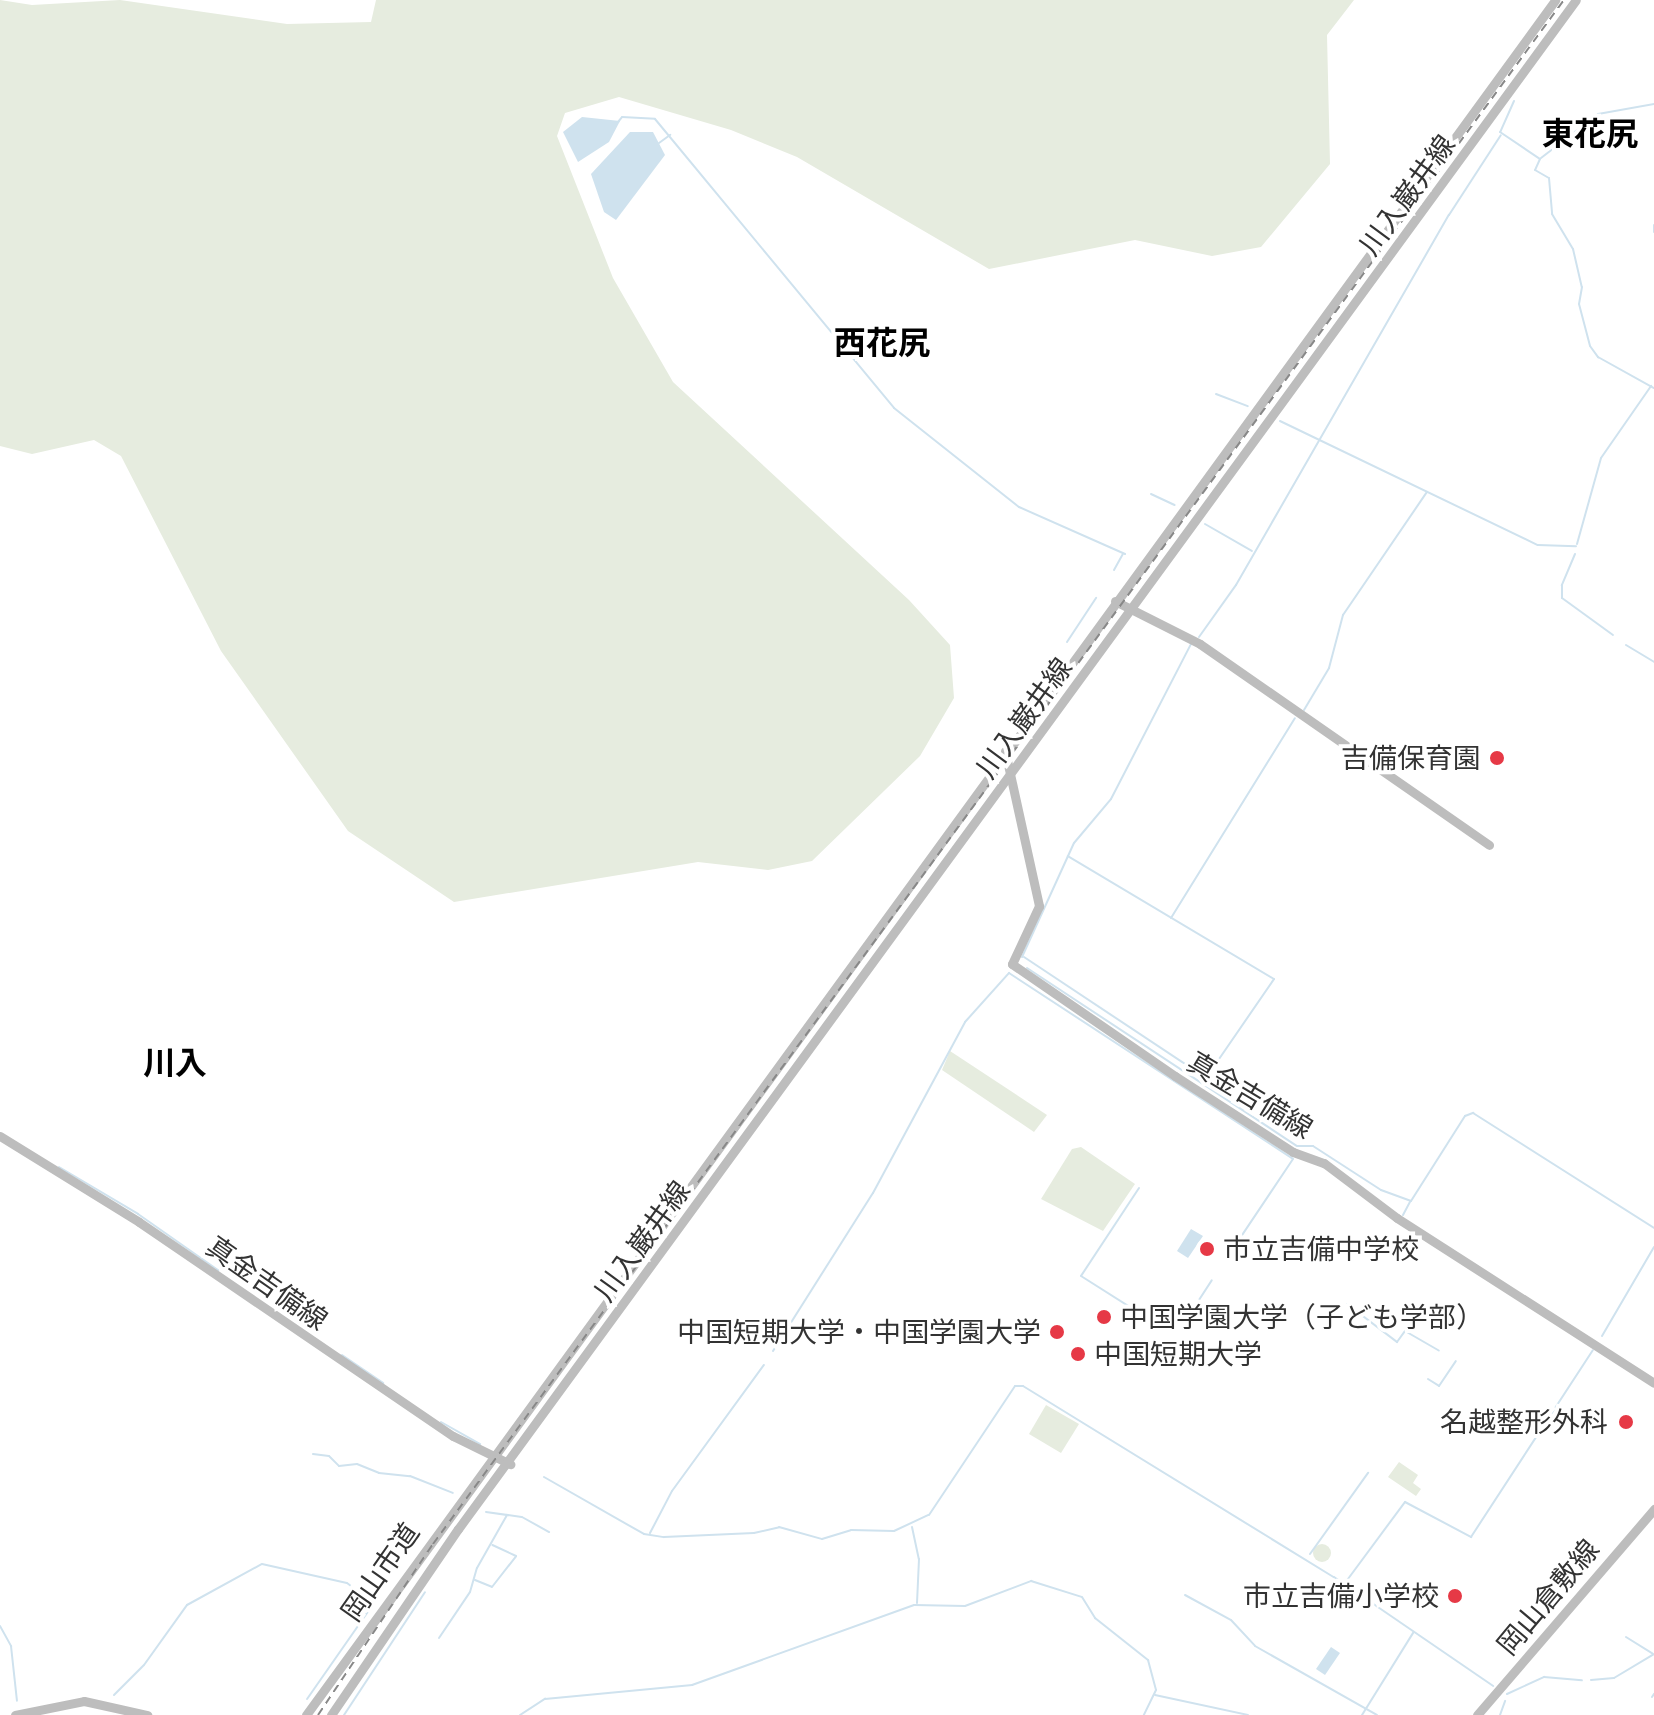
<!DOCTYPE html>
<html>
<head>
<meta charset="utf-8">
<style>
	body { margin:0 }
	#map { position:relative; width:1654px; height:1715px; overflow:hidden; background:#fff; font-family:"PT Sans","Noto Sans JP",sans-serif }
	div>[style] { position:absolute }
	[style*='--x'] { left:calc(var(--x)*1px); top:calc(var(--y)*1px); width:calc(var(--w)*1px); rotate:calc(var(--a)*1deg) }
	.green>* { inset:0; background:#e6ecdf }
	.round { border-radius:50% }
	.water>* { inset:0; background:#cfe2ee }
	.stream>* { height:2px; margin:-1px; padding:0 1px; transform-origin:1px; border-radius:1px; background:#cfe2ee }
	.secondary>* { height:9px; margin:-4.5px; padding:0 4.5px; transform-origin:4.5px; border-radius:4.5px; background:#bdbdbd }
	.rail>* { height:2px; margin-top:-1px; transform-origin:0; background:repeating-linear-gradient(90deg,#888 0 8px,transparent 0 14px) }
	.dots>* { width:22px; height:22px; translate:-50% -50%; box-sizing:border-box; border:4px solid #fff; border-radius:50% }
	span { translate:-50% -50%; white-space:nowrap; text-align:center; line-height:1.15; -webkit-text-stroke:8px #fff; paint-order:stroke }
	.street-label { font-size:28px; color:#333 }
	.poi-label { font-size:28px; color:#333 }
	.right { translate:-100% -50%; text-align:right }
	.left { translate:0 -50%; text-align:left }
	.quarter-label { font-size:32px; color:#000; font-weight:700 }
</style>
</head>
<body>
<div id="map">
	<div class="green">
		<div style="clip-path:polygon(0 0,32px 5px,120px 0,287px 24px,371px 22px,376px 0,1354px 0,1327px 35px,1330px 164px,1261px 247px,1212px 256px,1135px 240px,989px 269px,797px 157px,731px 130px,619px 97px,565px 113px,557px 136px,613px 278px,673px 382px,909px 600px,950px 645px,954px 698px,920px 756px,812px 861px,768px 870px,698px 862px,454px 902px,348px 831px,221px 651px,121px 456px,94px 440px,32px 454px,0 446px)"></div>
		<div style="clip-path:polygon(950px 1051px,1047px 1115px,1034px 1132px,942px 1070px)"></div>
		<div style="clip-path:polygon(1081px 1147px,1135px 1184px,1103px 1231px,1041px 1199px,1072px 1149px)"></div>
		<div style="clip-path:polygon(1046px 1405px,1079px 1424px,1061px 1453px,1029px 1434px)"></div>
		<div style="clip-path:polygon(1399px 1462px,1418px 1475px,1413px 1483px,1421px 1489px,1416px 1496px,1388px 1477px)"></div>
		<div class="round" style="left:1313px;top:1544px;width:18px;height:18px"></div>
	</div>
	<div class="water">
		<div style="clip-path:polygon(582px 117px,620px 121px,609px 142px,578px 162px,563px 132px)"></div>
		<div style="clip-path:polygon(630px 132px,653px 132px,665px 155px,616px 220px,604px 212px,591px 174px)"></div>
		<div style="clip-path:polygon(1191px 1229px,1203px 1236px,1188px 1258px,1177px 1251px)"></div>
		<div style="clip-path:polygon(1331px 1647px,1340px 1653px,1325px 1675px,1316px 1669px)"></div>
	</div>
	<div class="stream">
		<div style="--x:1514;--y:101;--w:34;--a:114"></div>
		<div style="--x:1500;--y:132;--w:48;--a:34"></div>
		<div style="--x:1540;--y:159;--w:12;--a:114"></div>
		<div style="--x:1535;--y:170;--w:16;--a:30"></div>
		<div style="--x:1549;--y:178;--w:36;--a:85"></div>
		<div style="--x:1552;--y:214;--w:41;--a:59"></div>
		<div style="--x:1573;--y:249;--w:39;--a:77"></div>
		<div style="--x:1582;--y:287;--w:17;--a:100"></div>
		<div style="--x:1579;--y:304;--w:43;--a:75.3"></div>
		<div style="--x:1590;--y:346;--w:14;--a:54"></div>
		<div style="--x:1598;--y:357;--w:64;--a:29"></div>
		<div style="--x:618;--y:122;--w:6;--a:-51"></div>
		<div style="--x:622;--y:117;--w:33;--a:3"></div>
		<div style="--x:655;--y:119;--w:375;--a:50.4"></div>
		<div style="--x:894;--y:408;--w:159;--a:38.4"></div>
		<div style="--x:1019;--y:507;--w:116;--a:23.9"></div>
		<div style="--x:659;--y:143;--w:14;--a:-36"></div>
		<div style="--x:1541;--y:158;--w:72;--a:-37.7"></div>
		<div style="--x:1598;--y:114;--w:57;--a:-10.1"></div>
		<div style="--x:1654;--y:225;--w:7;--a:90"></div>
		<div style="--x:1216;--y:394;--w:34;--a:21"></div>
		<div style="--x:1280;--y:421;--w:286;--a:25.7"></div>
		<div style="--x:1538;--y:545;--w:38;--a:2"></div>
		<div style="--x:1151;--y:494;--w:26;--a:25"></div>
		<div style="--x:1205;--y:524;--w:54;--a:29.9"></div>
		<div style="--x:1577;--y:544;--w:89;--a:-74.4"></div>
		<div style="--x:1601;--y:458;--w:88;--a:-55.2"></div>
		<div style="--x:1575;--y:554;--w:34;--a:113"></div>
		<div style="--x:1562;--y:585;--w:13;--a:90"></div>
		<div style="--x:1562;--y:598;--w:63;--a:36"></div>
		<div style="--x:1114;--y:570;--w:18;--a:-61"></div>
		<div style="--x:1199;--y:637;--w:64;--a:-54.6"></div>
		<div style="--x:1236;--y:585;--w:427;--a:-60.1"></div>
		<div style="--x:1449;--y:215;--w:95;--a:-57"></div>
		<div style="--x:1067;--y:642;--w:53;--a:-56.6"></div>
		<div style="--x:1626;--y:645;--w:33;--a:31"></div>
		<div style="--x:1304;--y:710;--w:49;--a:-59.2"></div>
		<div style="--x:1329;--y:668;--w:55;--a:-75.2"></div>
		<div style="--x:1343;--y:615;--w:149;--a:-55.7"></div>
		<div style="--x:1171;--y:918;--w:235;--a:-58.2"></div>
		<div style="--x:1022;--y:957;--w:125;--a:-65.5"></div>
		<div style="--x:1074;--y:843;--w:57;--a:-49.9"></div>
		<div style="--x:1111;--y:799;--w:174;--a:-62.7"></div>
		<div style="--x:1024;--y:957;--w:219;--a:33.6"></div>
		<div style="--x:1206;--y:1078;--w:120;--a:-55.5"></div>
		<div style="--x:1274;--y:979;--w:240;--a:-149.2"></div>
		<div style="--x:1027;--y:968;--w:323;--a:33.4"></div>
		<div style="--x:1297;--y:1146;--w:16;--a:0"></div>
		<div style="--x:1313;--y:1146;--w:81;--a:32.9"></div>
		<div style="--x:1381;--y:1190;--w:32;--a:20"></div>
		<div style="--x:1411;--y:1201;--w:101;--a:-57.6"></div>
		<div style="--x:1465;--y:1116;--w:9;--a:-21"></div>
		<div style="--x:1473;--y:1113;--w:214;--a:32.4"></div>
		<div style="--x:1009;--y:973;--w:339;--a:33.2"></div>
		<div style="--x:1293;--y:1159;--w:110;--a:123.8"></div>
		<div style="--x:59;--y:1167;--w:92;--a:30.7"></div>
		<div style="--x:138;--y:1214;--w:98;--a:35"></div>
		<div style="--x:1139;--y:1188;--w:105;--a:123.4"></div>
		<div style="--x:1081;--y:1276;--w:75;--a:32.4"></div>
		<div style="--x:1144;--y:1316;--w:42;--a:6.8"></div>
		<div style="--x:1186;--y:1321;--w:14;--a:-60"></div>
		<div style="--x:1403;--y:1215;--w:15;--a:-62"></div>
		<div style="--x:1197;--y:1303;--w:27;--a:-57"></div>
		<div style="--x:1347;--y:1304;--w:63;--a:37.2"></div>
		<div style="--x:1397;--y:1342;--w:14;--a:-54"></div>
		<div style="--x:1405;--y:1331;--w:39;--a:30"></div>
		<div style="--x:1602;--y:1336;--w:103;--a:-59.7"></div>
		<div style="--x:773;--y:1351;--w:187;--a:-57.7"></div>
		<div style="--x:873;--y:1193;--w:194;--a:-61.7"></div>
		<div style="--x:965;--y:1022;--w:66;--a:-48.1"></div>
		<div style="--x:342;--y:1355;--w:50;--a:34.3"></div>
		<div style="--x:1428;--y:1379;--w:13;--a:32"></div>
		<div style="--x:1439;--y:1386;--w:30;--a:-56"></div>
		<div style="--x:441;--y:1422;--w:45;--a:29.4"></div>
		<div style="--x:313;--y:1454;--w:16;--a:7"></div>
		<div style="--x:329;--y:1456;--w:14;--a:45"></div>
		<div style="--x:339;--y:1466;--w:18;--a:-6"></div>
		<div style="--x:357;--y:1464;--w:24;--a:22"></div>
		<div style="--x:379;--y:1473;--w:31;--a:6"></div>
		<div style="--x:410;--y:1476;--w:46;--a:21.6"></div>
		<div style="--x:544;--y:1477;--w:115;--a:29.7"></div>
		<div style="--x:644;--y:1534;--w:20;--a:9"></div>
		<div style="--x:664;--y:1537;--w:90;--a:-2.5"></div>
		<div style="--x:754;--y:1533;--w:26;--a:-13"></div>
		<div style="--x:779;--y:1527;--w:45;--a:15.6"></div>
		<div style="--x:822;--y:1539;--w:30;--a:-17"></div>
		<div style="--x:851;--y:1530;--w:43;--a:1.3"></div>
		<div style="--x:894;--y:1531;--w:38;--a:-25"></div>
		<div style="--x:929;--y:1515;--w:155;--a:-56.3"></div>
		<div style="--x:1015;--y:1386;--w:8;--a:0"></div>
		<div style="--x:1023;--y:1386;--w:365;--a:31.6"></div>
		<div style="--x:1334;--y:1577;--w:193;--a:34.4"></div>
		<div style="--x:486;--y:1512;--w:36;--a:8"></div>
		<div style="--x:522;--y:1517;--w:31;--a:29"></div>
		<div style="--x:912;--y:1527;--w:33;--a:78"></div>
		<div style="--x:919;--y:1559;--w:44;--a:92.6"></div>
		<div style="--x:650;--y:1533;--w:47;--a:-62.4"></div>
		<div style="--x:672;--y:1491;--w:156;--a:-53.9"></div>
		<div style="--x:1310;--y:1554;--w:100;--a:-54.4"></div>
		<div style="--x:475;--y:1580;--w:18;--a:22"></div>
		<div style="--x:492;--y:1587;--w:39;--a:-52"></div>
		<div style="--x:516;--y:1556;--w:26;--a:-155"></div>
		<div style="--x:1345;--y:1583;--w:101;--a:-53.5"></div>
		<div style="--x:1405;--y:1502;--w:75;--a:27.9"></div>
		<div style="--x:1471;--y:1537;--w:223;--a:-56.9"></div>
		<div style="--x:1185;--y:1595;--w:52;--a:28.5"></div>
		<div style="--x:1231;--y:1620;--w:35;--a:47"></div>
		<div style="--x:1255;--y:1646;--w:140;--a:29.5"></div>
		<div style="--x:0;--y:1626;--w:23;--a:61"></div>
		<div style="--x:11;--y:1646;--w:55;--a:83.8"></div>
		<div style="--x:1626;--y:1637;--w:31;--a:32"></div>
		<div style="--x:439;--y:1638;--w:55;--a:-56"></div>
		<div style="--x:470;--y:1592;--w:25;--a:-74"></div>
		<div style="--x:477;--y:1568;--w:61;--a:-60.5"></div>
		<div style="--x:1591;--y:1680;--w:23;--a:-5"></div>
		<div style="--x:1614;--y:1678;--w:47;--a:-31"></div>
		<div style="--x:1507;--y:1694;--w:41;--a:-24.7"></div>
		<div style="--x:1544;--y:1677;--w:38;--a:5"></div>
		<div style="--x:114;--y:1695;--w:42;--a:-45"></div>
		<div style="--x:144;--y:1665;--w:74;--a:-54.4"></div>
		<div style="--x:187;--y:1605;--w:85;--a:-28.7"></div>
		<div style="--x:262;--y:1564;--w:87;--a:12.6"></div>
		<div style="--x:347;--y:1583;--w:34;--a:37"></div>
		<div style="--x:374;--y:1603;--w:117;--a:124.9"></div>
		<div style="--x:1155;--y:1695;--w:95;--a:12.1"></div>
		<div style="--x:1652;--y:1697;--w:4;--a:-56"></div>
		<div style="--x:344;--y:1715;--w:147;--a:-56.6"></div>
		<div style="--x:520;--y:1715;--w:30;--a:-33"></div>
		<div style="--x:545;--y:1699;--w:148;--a:-5.4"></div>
		<div style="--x:692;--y:1685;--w:236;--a:-19.8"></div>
		<div style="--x:914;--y:1605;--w:51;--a:1.1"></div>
		<div style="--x:965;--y:1606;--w:71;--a:-20.7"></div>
		<div style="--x:1031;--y:1581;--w:53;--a:17.4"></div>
		<div style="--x:1082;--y:1597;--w:25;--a:58"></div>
		<div style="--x:1095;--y:1618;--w:68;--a:38.4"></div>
		<div style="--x:1148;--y:1660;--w:31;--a:75"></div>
		<div style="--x:1156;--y:1690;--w:28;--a:116"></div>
		<div style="--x:1362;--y:1715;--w:97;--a:-58.1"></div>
		<div style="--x:1500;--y:1715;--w:15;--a:-70"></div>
	</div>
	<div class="secondary">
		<div style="--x:1115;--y:601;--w:95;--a:26.8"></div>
		<div style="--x:1200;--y:644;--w:352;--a:34.8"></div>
		<div style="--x:1005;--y:751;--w:159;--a:77.6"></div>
		<div style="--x:1039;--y:906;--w:64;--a:115"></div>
		<div style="--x:1012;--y:964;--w:198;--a:34.5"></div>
		<div style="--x:1175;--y:1076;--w:140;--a:32.8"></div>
		<div style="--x:1293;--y:1152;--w:33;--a:20"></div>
		<div style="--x:1324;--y:1163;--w:91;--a:37"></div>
		<div style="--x:1397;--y:1218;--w:305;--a:32.7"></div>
		<div style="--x:0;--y:1136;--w:163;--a:31.7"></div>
		<div style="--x:139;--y:1222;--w:380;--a:34.3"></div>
		<div style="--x:453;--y:1436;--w:64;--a:26.2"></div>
		<div style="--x:15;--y:1715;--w:70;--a:-11.5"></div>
		<div style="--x:84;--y:1701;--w:65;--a:12.5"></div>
		<div style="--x:306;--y:1715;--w:2122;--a:-53.93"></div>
		<div style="--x:331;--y:1715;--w:225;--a:-55.7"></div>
		<div style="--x:458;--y:1529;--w:1894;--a:-53.83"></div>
		<div style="--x:1477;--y:1715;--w:272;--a:-49.3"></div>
	</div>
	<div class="rail">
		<div style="--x:318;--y:1715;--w:206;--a:-56.1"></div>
		<div style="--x:433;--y:1544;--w:1914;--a:-53.78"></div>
	</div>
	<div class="dots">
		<div style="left:1497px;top:758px;background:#e63946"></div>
		<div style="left:1207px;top:1249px;background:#e63946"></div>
		<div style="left:1104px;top:1317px;background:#e63946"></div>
		<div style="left:1057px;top:1332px;background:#e63946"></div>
		<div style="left:1078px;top:1354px;background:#e63946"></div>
		<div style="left:1626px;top:1422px;background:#e63946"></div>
		<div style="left:1455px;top:1596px;background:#e63946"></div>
	</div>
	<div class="street-label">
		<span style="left:1407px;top:195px;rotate:-54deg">川入巌井線</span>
		<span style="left:1024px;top:718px;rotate:-54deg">川入巌井線</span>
		<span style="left:1250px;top:1095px;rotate:31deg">真金吉備線</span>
		<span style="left:642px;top:1241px;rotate:-54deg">川入巌井線</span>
		<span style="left:267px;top:1283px;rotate:35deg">真金吉備線</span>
		<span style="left:380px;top:1572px;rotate:-55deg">岡山市道</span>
		<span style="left:1548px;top:1597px;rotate:-50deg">岡山倉敷線</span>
	</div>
	<div class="poi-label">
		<span class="right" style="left:1481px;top:758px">吉備保育園</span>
		<span class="left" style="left:1223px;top:1249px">市立吉備中学校</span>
		<span class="left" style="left:1120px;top:1317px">中国学園大学（子ども学部）</span>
		<span class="right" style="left:1041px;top:1332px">中国短期大学・中国学園大学</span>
		<span class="left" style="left:1094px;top:1354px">中国短期大学</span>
		<span class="right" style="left:1608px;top:1422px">名越整形外科</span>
		<span class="right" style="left:1439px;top:1596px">市立吉備小学校</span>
	</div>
	<div class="quarter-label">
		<span style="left:1590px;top:133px">東花尻</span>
		<span style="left:882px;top:342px">西花尻</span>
		<span style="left:175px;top:1062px">川入</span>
	</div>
</div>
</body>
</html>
